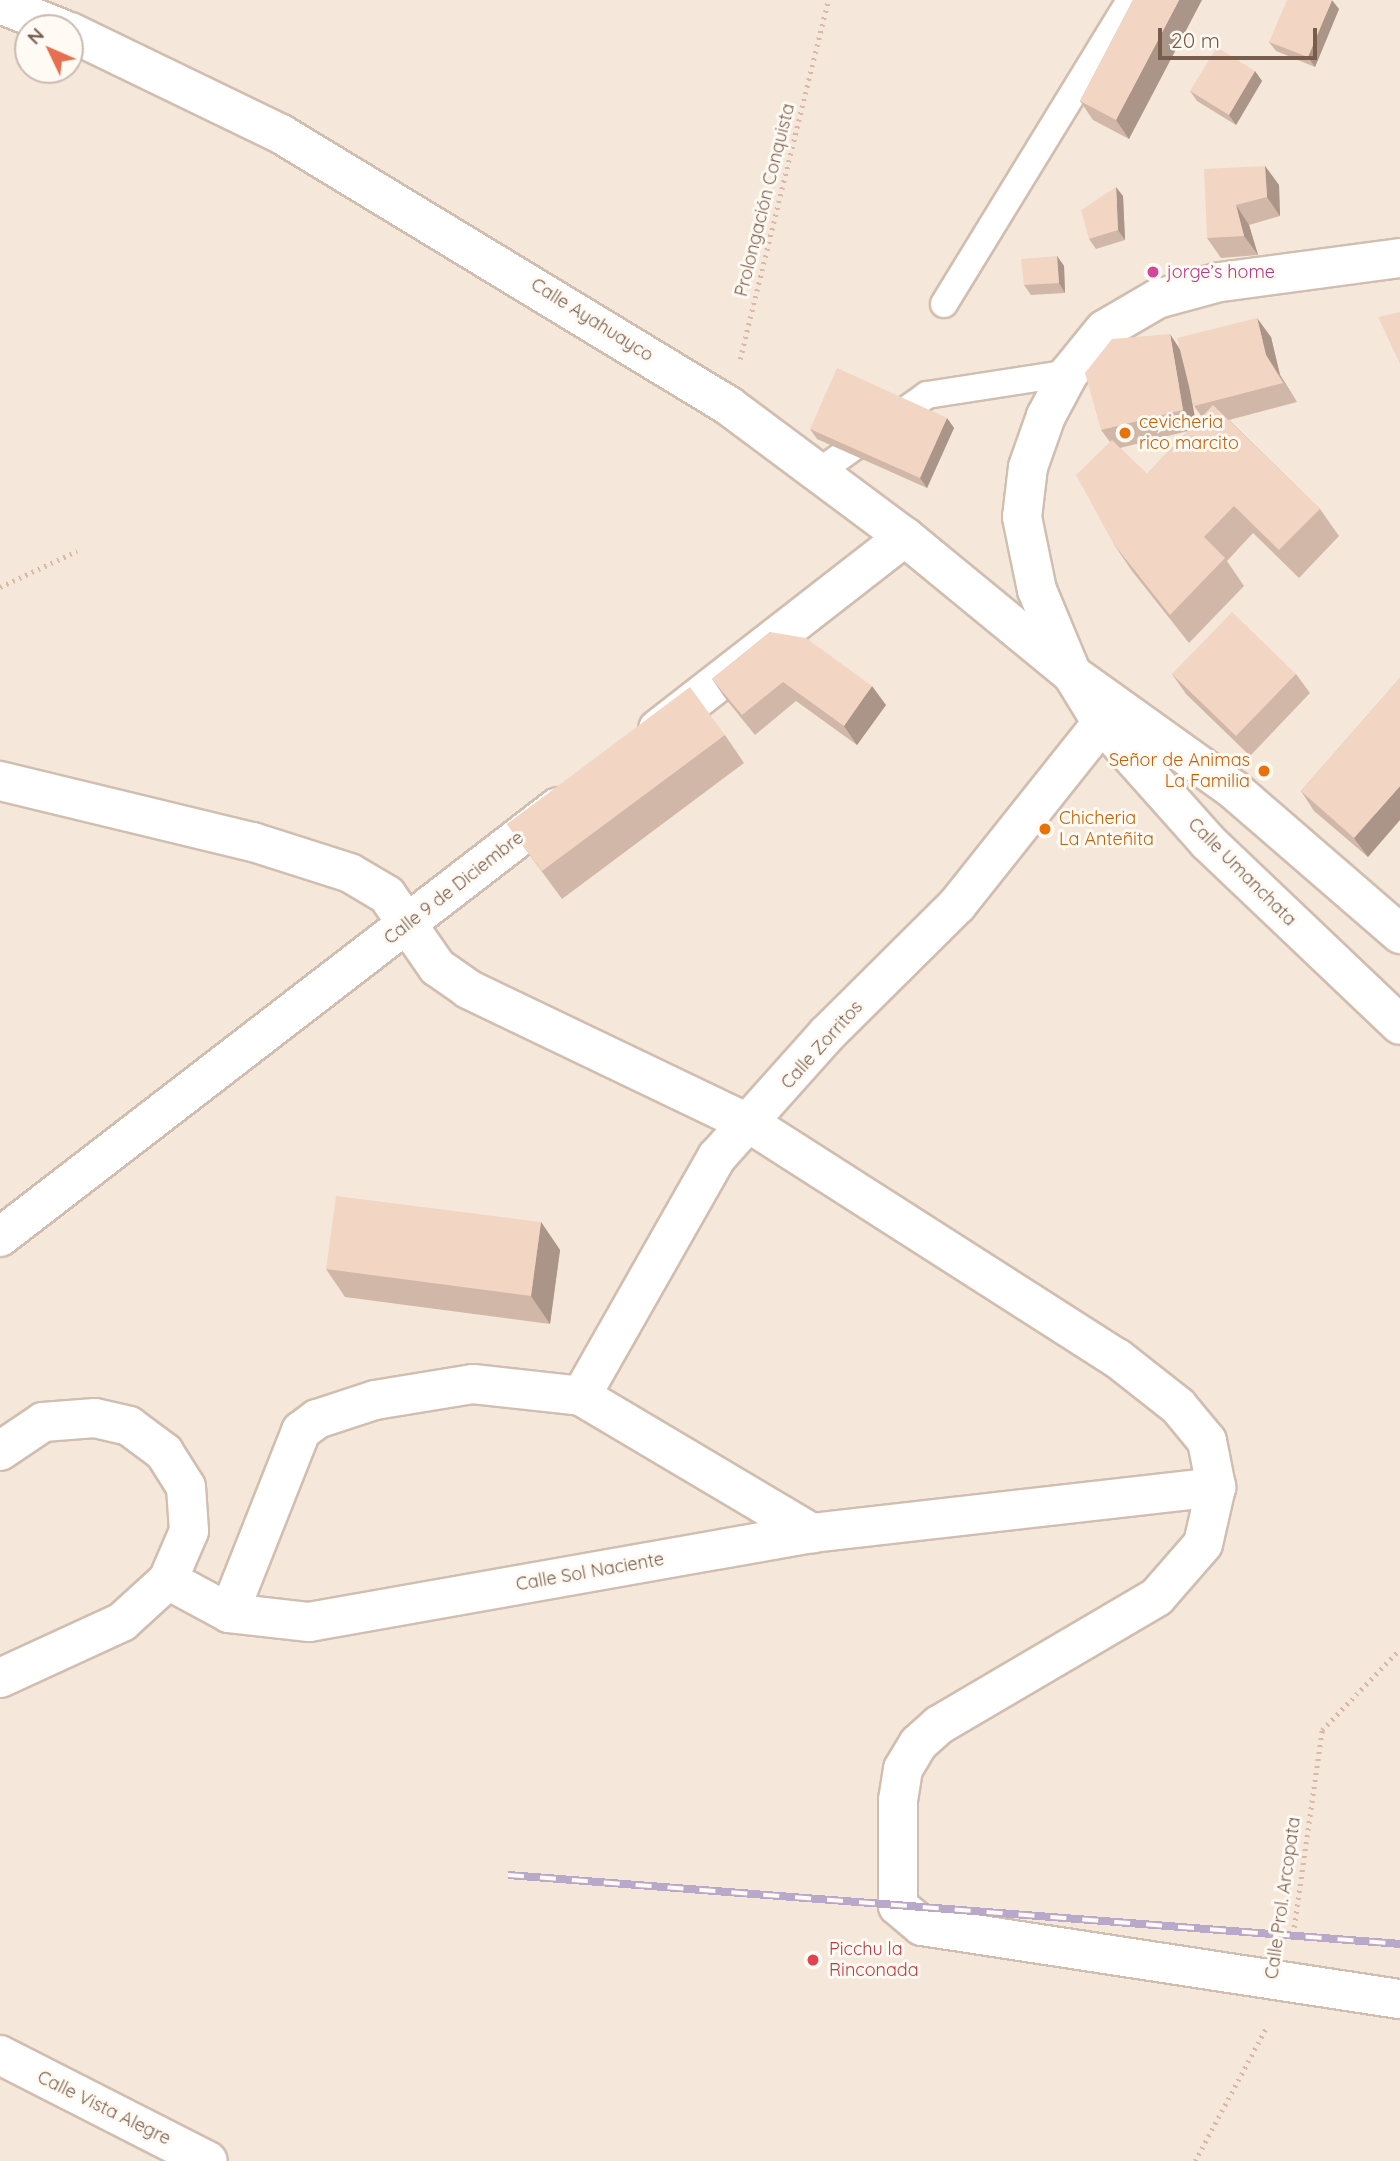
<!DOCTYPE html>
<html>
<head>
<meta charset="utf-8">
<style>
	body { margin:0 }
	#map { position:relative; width:1400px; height:2161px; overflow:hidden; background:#fdf6ec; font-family:Quicksand,sans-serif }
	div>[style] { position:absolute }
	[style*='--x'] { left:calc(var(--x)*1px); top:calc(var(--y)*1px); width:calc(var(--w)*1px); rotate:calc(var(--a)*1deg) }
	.residential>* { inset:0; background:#f5e8da }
	.path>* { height:4.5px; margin-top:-2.25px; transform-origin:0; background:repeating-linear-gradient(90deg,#d9b8a5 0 2px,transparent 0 7px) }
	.roads { filter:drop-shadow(2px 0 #d1beb0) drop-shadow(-2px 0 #d1beb0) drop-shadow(0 2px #d1beb0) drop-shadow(0 -2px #d1beb0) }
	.service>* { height:26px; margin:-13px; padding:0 13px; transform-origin:13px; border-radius:13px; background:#fff }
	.pedestrian>* { height:38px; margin:-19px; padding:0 19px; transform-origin:19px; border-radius:19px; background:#fff }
	.minor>* { height:38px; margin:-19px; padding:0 19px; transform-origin:19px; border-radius:19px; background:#fff }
	.secondary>* { height:38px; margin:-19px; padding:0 19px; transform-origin:19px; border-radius:19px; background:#fff }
	.rail>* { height:8px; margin-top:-4px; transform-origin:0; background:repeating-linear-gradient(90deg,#fffaf3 0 16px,#b9a8c9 0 32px); box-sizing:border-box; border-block:2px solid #b9a8c9 }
	.wall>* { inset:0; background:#d1b7a8 }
	.shaded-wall>* { inset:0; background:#aa9588 }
	.building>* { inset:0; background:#f3d5c3 }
	.dots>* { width:19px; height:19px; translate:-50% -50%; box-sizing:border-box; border:4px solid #fffaf3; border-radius:50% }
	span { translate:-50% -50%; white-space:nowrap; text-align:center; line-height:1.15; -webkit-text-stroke:6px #fffaf3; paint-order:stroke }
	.street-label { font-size:18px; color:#7a5c4d }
	.hotel-label { font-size:18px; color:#b23c85 }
	.left { translate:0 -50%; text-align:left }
	.food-label { font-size:18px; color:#c56008 }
	.right { translate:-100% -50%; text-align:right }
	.health-label { font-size:18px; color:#be3a42 }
	.north { position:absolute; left:14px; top:14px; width:70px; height:70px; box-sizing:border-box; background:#fffaf3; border:2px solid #cabbb1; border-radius:50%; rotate:314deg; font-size:19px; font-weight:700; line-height:28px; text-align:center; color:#7a5c4d }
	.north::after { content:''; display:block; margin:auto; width:24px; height:32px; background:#e76f51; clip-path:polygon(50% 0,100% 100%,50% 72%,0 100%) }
	.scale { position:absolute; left:1158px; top:28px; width:159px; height:32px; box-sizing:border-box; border:4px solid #7a5c4d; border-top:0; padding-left:9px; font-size:21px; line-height:24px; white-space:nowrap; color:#7a5c4d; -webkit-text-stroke:5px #fffaf3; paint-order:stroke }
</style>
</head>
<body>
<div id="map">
	<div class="residential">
		<div style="clip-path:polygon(evenodd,0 0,1400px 0,1400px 2161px,0 2161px,0 0,28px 28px,70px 28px,70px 70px,28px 70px,28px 28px)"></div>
	</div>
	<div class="path">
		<div style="--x:740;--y:359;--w:370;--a:-76.2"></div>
		<div style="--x:0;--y:587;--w:85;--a:-25.1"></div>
		<div style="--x:1293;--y:1934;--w:206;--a:-81.9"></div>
		<div style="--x:1322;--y:1730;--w:112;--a:-46.1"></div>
		<div style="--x:1195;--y:2161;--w:153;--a:-61.9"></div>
	</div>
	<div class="roads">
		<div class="service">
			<div style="--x:944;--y:304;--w:356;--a:-58.5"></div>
			<div style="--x:820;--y:471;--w:131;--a:-35.4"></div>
			<div style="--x:927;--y:395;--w:144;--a:-8.8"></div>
		</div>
		<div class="pedestrian">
			<div style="--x:581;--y:1396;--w:275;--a:-60.4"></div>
			<div style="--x:717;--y:1157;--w:165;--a:-48.2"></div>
			<div style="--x:827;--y:1034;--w:183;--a:-44.8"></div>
			<div style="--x:957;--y:905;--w:233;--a:-51.5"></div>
		</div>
		<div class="minor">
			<div style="--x:0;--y:4;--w:65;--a:21.8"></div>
			<div style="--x:70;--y:32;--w:234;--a:25.8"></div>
			<div style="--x:281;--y:134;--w:524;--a:31.26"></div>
			<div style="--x:729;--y:406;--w:219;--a:36.7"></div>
			<div style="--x:905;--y:537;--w:216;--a:39.4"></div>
			<div style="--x:1072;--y:674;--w:199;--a:35.6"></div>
			<div style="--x:1234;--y:790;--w:220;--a:40.9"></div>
			<div style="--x:658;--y:729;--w:313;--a:-37.9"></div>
			<div style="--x:0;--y:781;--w:260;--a:13.6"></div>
			<div style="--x:253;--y:842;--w:102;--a:17.7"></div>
			<div style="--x:350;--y:873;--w:43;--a:30.7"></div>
			<div style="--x:387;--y:895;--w:88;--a:55.2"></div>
			<div style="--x:437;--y:967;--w:38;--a:35"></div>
			<div style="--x:468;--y:989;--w:315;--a:25.6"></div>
			<div style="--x:752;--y:1125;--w:433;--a:32.6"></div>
			<div style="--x:1117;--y:1358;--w:78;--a:38.2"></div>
			<div style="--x:1178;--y:1406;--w:45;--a:50.4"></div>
			<div style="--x:1207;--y:1441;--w:47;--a:78.9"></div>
			<div style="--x:1216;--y:1487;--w:58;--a:102.8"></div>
			<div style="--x:1203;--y:1544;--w:70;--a:131"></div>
			<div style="--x:1157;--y:1597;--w:253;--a:149.6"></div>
			<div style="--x:939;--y:1725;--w:28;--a:138"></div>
			<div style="--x:918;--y:1744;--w:29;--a:121"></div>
			<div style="--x:903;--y:1769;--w:31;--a:99"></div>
			<div style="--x:898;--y:1800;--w:106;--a:90"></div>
			<div style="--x:898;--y:1906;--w:31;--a:40"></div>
			<div style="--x:922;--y:1926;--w:484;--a:8.7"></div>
			<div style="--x:0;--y:1237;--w:704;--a:-37.62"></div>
			<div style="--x:0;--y:1451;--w:52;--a:-34"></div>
			<div style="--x:43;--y:1422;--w:52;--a:-4.4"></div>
			<div style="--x:95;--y:1418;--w:35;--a:13"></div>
			<div style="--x:129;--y:1426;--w:44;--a:36.6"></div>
			<div style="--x:164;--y:1452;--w:41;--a:57.8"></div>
			<div style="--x:186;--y:1487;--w:44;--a:86.1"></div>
			<div style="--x:189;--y:1531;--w:53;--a:113.2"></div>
			<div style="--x:168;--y:1580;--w:62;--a:137.6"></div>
			<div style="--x:122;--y:1622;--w:134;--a:155.3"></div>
			<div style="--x:168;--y:1580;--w:69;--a:28.4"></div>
			<div style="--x:229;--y:1613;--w:81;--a:6.4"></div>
			<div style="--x:309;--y:1622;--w:511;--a:-10.03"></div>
			<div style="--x:812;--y:1533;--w:407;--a:-6.5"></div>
			<div style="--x:229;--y:1613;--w:196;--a:-68.4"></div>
			<div style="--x:301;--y:1431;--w:20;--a:-37"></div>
			<div style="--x:317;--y:1419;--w:61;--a:-18.1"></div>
			<div style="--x:375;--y:1400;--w:99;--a:-9.3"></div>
			<div style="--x:473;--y:1384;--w:109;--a:6.3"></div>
			<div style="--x:581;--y:1396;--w:269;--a:30.7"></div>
			<div style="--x:0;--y:2055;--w:233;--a:27"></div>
		</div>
		<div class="secondary">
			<div style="--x:1400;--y:258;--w:182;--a:172.4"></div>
			<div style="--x:1220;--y:282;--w:65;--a:164.9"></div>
			<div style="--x:1157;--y:299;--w:61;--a:149.7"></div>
			<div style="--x:1104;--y:330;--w:55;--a:129.1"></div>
			<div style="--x:1069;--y:373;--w:49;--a:118.1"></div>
			<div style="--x:1046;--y:416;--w:54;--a:109.4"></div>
			<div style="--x:1028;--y:467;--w:50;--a:96.8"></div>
			<div style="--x:1022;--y:517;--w:75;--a:78.4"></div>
			<div style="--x:1037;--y:590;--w:91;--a:67.4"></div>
			<div style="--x:1072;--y:674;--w:57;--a:58.5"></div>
			<div style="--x:1102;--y:723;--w:159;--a:48.3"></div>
			<div style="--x:1208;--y:842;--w:265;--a:43.6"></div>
		</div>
	</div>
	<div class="rail">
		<div style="--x:508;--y:1875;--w:895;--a:4.42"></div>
	</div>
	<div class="wall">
		<div style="clip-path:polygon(1133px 0,1129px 139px,1093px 120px,1080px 101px)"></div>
		<div style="clip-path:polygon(1339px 9px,1315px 67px,1276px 51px,1269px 42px)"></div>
		<div style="clip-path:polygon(1255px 71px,1262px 81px,1236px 125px,1197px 101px,1190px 91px)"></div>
		<div style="clip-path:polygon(1265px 166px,1279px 185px,1280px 216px,1249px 225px,1258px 255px,1221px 258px,1207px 238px)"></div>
		<div style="clip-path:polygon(1123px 196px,1125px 240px,1096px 249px,1089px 239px)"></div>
		<div style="clip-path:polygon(1057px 256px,1064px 266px,1065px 293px,1031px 295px,1024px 285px)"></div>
		<div style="clip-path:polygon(evenodd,1271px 337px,1280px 375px,1297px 402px,1229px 420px,1320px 509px,1339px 536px,1299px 578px,1253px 533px,1227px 561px,1244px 586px,1189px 643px,1132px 571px,1113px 543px,1110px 442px,1101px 430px,1271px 337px,1189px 383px,1194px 406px,1202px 417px,1196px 423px,1189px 383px,1271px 337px,1188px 431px,1147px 474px,1120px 448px,1188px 431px)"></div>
		<div style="clip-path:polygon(947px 418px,954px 428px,927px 488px,817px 439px,810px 429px)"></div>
		<div style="clip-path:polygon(770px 632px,886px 705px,857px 745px,796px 701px,755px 735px,725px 698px,712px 679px)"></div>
		<div style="clip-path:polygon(1172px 674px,1296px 674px,1310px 693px,1250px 756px,1186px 694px)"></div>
		<div style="clip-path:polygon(1400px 678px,1368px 857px,1314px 811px,1301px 791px)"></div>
		<div style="clip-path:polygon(725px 735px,744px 763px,562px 899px,507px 824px)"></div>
		<div style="clip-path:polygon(541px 1222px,560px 1250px,550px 1324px,345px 1297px,326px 1269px)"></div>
	</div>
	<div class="shaded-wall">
		<div style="clip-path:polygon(1179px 0,1202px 0,1129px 139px,1116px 120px)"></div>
		<div style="clip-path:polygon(1332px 0,1339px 9px,1315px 67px,1308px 57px)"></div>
		<div style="clip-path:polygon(1255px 71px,1262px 81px,1236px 125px,1229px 115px)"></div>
		<div style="clip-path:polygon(1265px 166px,1279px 185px,1280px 216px,1267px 197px)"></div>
		<div style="clip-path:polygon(1116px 187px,1123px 196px,1125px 240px,1118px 230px)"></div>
		<div style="clip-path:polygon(1236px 205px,1249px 225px,1258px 255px,1244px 236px)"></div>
		<div style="clip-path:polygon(1057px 256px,1064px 266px,1065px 293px,1059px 283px)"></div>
		<div style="clip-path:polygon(1257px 318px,1271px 337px,1280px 375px,1297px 402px,1266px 355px)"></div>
		<div style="clip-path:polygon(1170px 334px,1183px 354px,1197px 429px,1183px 410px)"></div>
		<div style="clip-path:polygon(947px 418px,954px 428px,927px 488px,920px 478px)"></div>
		<div style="clip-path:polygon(872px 686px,886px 705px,857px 745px,844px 726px)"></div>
		<div style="clip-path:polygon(1400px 786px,1400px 820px,1368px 857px,1354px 838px)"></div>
		<div style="clip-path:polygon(541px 1222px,560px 1250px,550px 1324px,531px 1296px)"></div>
	</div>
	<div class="building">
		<div style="clip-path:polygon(1133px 0,1179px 0,1116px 120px,1080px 101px)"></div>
		<div style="clip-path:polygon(1287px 0,1332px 0,1308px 57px,1269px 42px)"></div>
		<div style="clip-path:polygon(1217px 47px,1255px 71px,1229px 115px,1190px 91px)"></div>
		<div style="clip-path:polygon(1265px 166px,1267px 197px,1236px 205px,1244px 236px,1207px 238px,1204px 169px)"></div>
		<div style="clip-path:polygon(1116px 187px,1118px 230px,1089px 239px,1081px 210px)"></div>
		<div style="clip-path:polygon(1057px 256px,1059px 283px,1024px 285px,1021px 259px)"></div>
		<div style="clip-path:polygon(1400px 312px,1400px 364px,1378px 317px)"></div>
		<div style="clip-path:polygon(1257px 318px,1266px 355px,1283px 383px,1194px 406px,1177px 338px)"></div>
		<div style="clip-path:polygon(1170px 334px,1183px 410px,1101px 430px,1085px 373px,1112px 339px)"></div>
		<div style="clip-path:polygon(837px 368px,947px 418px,920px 478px,810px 429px)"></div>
		<div style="clip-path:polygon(1213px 405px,1320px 509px,1279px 550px,1234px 506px,1204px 537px,1225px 558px,1170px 615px,1113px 543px,1076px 475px,1112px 440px,1147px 474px)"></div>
		<div style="clip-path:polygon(1232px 612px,1296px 674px,1236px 736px,1172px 674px)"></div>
		<div style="clip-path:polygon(770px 632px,806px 638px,872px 686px,844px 726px,783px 682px,742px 715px,712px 679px)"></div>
		<div style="clip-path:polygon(1400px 678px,1400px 786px,1354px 838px,1301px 791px)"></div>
		<div style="clip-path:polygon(690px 687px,725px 735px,542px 871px,507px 824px)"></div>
		<div style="clip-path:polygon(336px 1196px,541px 1222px,531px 1296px,326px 1269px)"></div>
	</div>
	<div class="dots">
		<div style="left:1153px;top:272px;background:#d1479c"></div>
		<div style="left:1125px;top:433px;background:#e8710a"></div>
		<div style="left:1264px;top:771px;background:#e8710a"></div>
		<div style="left:1045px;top:829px;background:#e8710a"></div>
		<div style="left:813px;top:1960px;background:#e0444e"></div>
	</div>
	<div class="street-label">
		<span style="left:765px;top:200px;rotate:-76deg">Prolongación Conquista</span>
		<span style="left:592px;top:320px;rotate:32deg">Calle Ayahuayco</span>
		<span style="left:1242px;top:872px;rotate:45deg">Calle Umanchata</span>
		<span style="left:454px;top:888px;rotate:-38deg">Calle 9 de Diciembre</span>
		<span style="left:822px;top:1045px;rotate:-48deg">Calle Zorritos</span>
		<span style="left:590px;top:1572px;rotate:-10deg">Calle Sol Naciente</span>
		<span style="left:1283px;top:1898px;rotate:-82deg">Calle Prol. Arcopata</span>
		<span style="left:104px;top:2108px;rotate:26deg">Calle Vista Alegre</span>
	</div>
	<div class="hotel-label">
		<span class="left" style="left:1167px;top:272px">jorge’s home</span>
	</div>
	<div class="food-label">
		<span class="left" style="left:1139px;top:433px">cevicheria<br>rico marcito</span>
		<span class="right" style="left:1250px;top:771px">Señor de Animas<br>La Familia</span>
		<span class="left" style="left:1059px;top:829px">Chicheria<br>La Anteñita</span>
	</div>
	<div class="health-label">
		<span class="left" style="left:829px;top:1960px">Picchu la<br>Rinconada</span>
	</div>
	<div class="north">N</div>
	<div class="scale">20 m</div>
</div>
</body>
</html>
